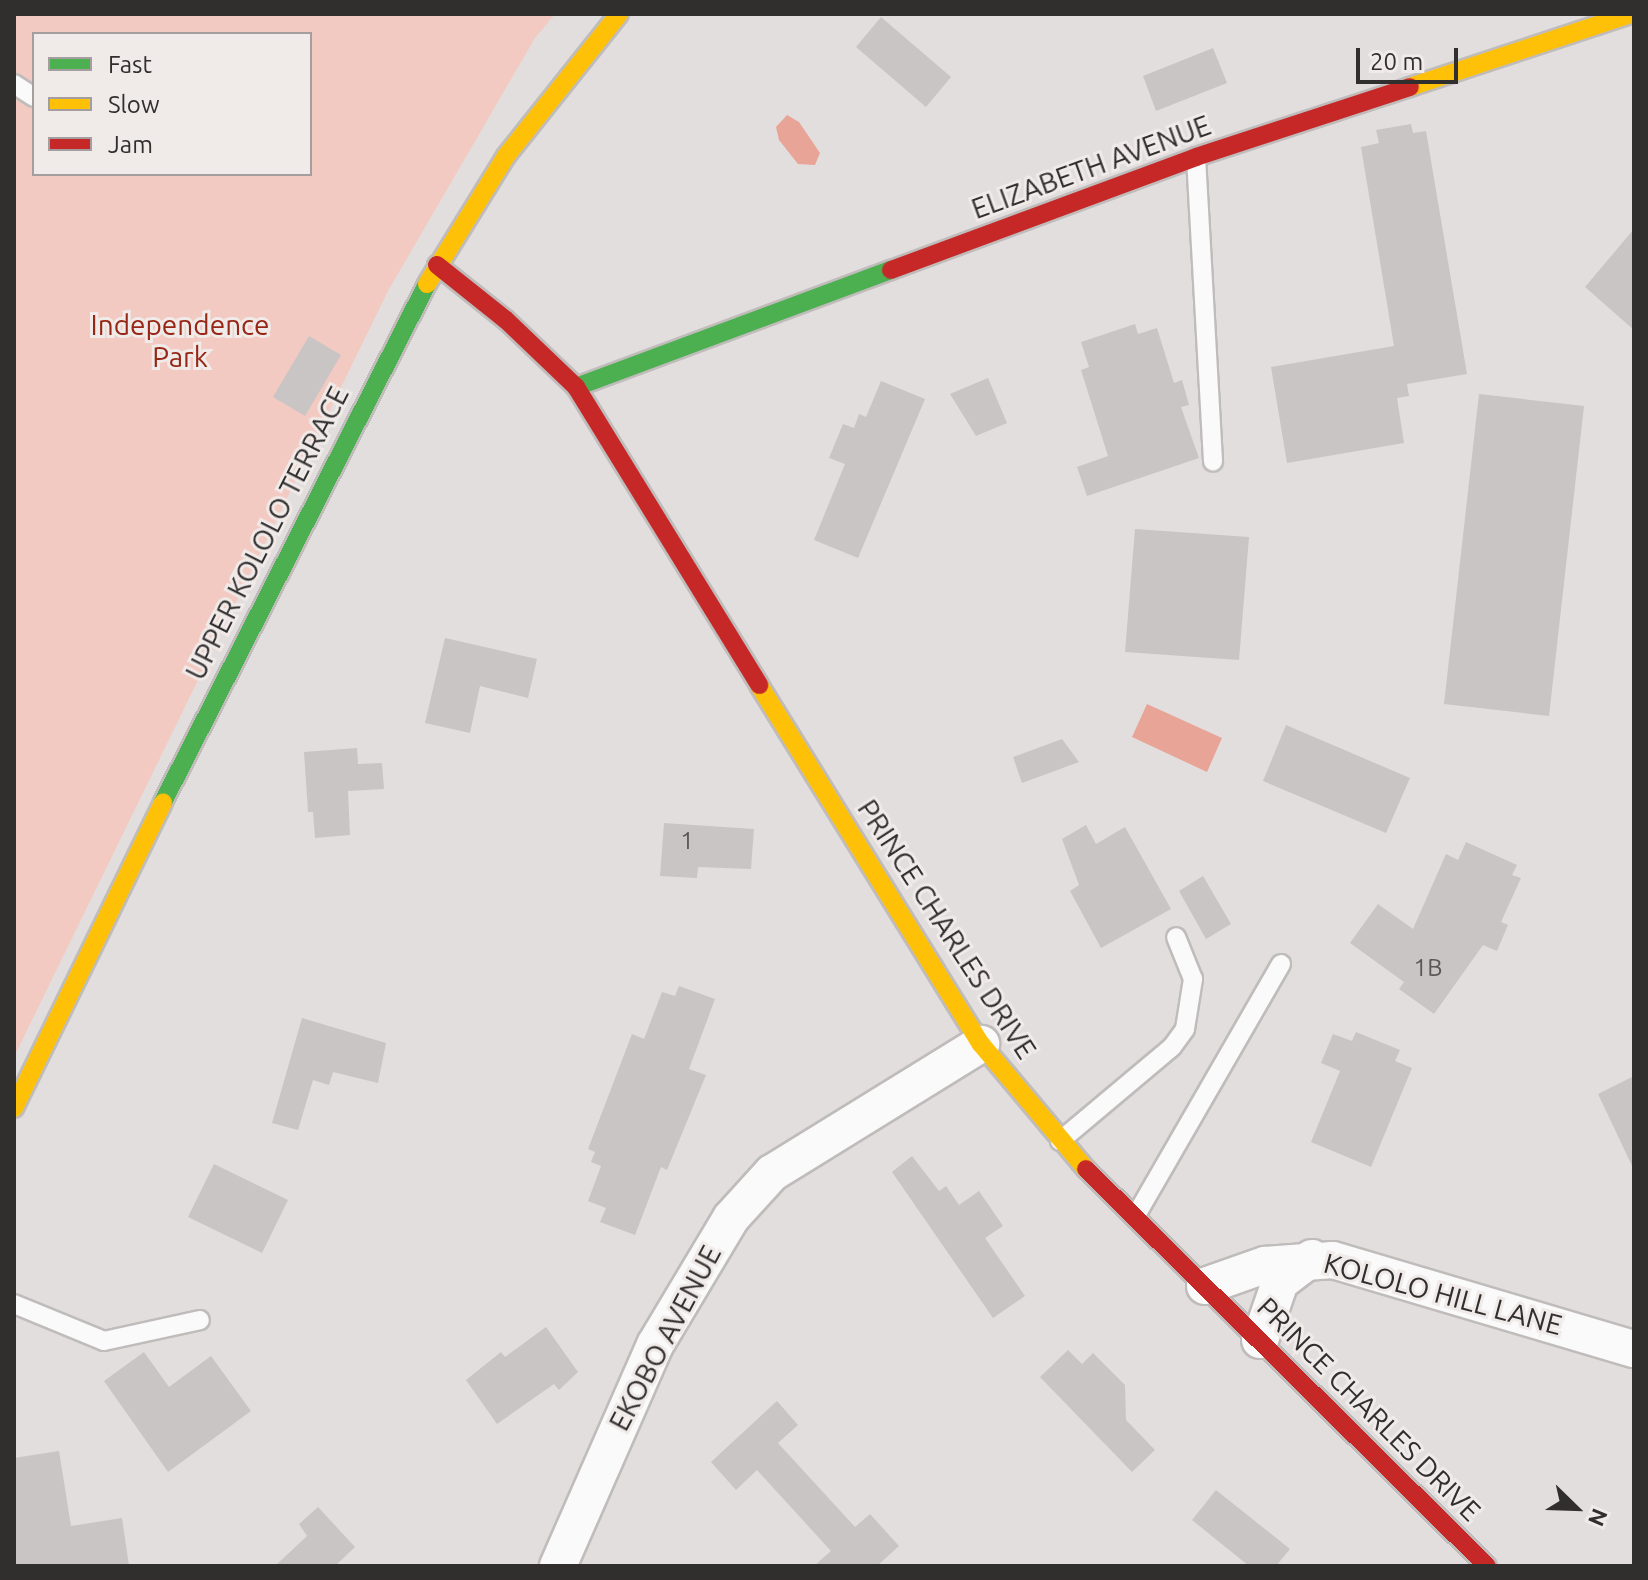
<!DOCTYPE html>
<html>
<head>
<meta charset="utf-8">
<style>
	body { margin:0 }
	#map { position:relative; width:1648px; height:1580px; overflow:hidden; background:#e2dedd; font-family:Ubuntu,sans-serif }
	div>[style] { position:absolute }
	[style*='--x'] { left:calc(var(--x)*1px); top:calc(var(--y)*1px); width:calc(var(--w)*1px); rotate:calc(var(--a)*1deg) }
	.green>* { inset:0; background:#f2cac1 }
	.water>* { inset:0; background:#e8a496 }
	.building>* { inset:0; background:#c8c5c4 }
	.roads { filter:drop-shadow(2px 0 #bfbcbb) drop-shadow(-2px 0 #bfbcbb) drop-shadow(0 2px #bfbcbb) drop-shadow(0 -2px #bfbcbb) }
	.lane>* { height:18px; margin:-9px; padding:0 9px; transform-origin:9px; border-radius:9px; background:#fbfafa }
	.street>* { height:36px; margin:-18px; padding:0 18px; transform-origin:18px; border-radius:18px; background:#fbfafa }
	.fast>* { height:18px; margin:-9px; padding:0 9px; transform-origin:9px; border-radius:9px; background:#4caf50 }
	.slow>* { height:18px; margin:-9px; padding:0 9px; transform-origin:9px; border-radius:9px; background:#ffc107 }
	.jam>* { height:18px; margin:-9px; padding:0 9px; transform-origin:9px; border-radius:9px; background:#c62828 }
	span { translate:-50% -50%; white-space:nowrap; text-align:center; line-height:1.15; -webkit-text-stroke:6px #f0eae9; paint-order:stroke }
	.number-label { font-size:24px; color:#595756 }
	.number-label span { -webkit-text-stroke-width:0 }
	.street-label { font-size:28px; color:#312f2e }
	.park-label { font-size:28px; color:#972714 }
	.frame { position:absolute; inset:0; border:16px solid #312f2e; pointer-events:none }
	.legend { position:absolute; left:32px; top:32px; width:280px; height:144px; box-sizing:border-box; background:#f0eae9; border:2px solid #a49f9e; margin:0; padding:10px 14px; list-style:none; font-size:24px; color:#312f2e }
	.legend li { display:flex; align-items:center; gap:16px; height:40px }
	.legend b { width:40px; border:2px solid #a49f9e }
	.north { position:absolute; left:1536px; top:1468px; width:80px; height:80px; -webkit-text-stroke:6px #f0eae9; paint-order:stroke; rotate:113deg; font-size:22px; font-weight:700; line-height:32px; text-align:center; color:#312f2e }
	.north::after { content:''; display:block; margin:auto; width:28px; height:36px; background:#312f2e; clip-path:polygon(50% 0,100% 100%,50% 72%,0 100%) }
	.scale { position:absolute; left:1356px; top:48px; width:102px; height:36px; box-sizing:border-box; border:4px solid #312f2e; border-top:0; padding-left:10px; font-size:24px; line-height:28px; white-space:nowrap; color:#312f2e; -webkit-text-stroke:6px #f0eae9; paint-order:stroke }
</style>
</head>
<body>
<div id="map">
	<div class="green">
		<div style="clip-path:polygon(evenodd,14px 14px,555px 14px,535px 38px,388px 291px,14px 1057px,14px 14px,34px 34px,310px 34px,310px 174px,34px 174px,34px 34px)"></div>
	</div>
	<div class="water">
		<div style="clip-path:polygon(787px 115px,799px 122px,820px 153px,815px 165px,798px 164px,779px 140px,776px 127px)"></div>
		<div style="clip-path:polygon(1147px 704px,1222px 738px,1207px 772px,1132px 737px)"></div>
	</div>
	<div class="building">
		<div style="clip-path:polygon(881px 17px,951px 77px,926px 107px,856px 47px)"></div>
		<div style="clip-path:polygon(1213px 48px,1227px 83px,1156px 111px,1143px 76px)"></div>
		<div style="clip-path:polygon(1411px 124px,1413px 133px,1426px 131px,1467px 374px,1407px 384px,1409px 396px,1397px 398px,1404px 443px,1287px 463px,1271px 367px,1394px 346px,1361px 147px,1379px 143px,1376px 130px)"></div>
		<div style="clip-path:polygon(1634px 229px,1634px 330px,1585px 287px)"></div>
		<div style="clip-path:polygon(1135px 324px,1138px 334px,1157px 328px,1174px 383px,1182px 380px,1189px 405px,1181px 407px,1199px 458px,1087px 496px,1077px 467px,1108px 456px,1081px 370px,1089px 367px,1081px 342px)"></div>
		<div style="clip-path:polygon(309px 336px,341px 355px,305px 416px,273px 397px)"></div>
		<div style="clip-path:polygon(988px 378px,1007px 423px,976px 436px,950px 394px)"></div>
		<div style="clip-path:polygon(881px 381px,925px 399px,858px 558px,814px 540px,845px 464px,829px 458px,843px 424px,854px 428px,859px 414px,866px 417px)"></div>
		<div style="clip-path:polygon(1479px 394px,1584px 406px,1549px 716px,1444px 704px)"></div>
		<div style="clip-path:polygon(1135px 529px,1249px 537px,1239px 660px,1125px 652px)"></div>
		<div style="clip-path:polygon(445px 638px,537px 659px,528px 698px,480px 686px,470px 733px,425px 723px)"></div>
		<div style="clip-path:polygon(1286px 725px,1410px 778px,1386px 833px,1263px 781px)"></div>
		<div style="clip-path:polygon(1062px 739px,1079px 762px,1022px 783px,1013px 757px)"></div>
		<div style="clip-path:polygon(357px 748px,358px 764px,382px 763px,384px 789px,348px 791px,350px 835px,315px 838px,313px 812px,308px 812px,304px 752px)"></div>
		<div style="clip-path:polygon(664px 823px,754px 829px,751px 869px,698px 867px,697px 878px,660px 876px)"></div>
		<div style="clip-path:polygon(1086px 825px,1096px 844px,1125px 827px,1171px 909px,1101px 948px,1070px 891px,1079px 885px,1062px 839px)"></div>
		<div style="clip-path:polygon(1466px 842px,1517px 865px,1512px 875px,1521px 878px,1501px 922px,1508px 925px,1497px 951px,1483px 945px,1434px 1014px,1399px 989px,1404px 982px,1350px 943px,1378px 904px,1413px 929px,1446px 854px,1458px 860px)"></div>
		<div style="clip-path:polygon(1203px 876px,1231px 924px,1206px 939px,1179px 891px)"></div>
		<div style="clip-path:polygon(679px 986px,715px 999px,689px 1069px,706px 1075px,667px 1170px,661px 1167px,635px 1235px,600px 1222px,606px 1208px,588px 1201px,601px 1166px,591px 1162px,595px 1152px,588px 1149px,632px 1034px,644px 1039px,662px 992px,675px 996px)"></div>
		<div style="clip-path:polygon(302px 1018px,386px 1043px,378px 1083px,333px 1072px,329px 1085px,313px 1080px,298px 1130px,272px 1123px)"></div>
		<div style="clip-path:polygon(1356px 1032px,1400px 1050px,1395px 1061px,1412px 1068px,1371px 1167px,1311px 1142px,1340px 1071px,1321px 1063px,1333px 1034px,1352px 1041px)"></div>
		<div style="clip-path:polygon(1634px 1076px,1634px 1170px,1598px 1094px)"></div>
		<div style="clip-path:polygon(912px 1156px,939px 1191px,946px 1186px,959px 1205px,979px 1191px,1003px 1226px,985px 1238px,1025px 1296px,993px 1318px,892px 1172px)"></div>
		<div style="clip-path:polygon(214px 1164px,288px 1200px,262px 1253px,188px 1217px)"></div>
		<div style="clip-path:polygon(546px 1327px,578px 1372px,559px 1390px,554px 1384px,497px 1424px,466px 1380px,501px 1352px,505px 1357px)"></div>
		<div style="clip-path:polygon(1068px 1350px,1082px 1364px,1093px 1353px,1125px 1385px,1126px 1420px,1155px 1450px,1132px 1472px,1040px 1377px)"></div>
		<div style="clip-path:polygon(144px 1352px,169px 1387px,211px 1356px,251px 1411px,168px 1472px,104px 1381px)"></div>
		<div style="clip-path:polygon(777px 1401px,798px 1425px,778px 1443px,855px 1527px,870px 1514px,899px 1546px,877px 1566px,814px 1566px,831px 1551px,757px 1470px,736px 1490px,711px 1462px)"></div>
		<div style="clip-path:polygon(59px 1451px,71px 1526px,122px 1518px,129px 1566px,14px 1566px,14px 1458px)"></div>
		<div style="clip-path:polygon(1216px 1490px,1290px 1549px,1276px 1566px,1249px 1566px,1192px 1520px)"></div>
		<div style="clip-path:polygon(318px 1507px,355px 1547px,335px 1566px,275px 1566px,307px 1536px,299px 1524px)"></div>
	</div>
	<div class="roads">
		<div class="lane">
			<div style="--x:14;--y:84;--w:24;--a:33"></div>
			<div style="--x:1196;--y:157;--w:305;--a:86.8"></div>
			<div style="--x:1060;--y:1141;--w:146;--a:-40"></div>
			<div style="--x:1172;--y:1047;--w:22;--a:-54"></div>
			<div style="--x:1185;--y:1029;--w:51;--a:-80.9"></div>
			<div style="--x:1193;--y:979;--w:45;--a:-112"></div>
			<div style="--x:1135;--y:1217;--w:292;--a:-60"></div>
			<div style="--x:14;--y:1304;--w:97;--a:22.3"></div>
			<div style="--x:104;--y:1341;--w:98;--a:-12.3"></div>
		</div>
		<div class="street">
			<div style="--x:1205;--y:1286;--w:64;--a:-19.3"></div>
			<div style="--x:1265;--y:1265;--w:68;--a:-4.2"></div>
			<div style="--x:1333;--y:1260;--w:314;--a:16.5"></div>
			<div style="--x:1260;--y:1340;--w:61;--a:-71"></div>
			<div style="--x:1280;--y:1282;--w:40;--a:-37"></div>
			<div style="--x:558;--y:1566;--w:241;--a:-66.3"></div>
			<div style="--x:655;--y:1345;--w:148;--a:-59.1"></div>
			<div style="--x:731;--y:1218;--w:61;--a:-47.7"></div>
			<div style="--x:772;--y:1173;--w:246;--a:-31.7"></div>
		</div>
		<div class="fast">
			<div style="--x:576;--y:387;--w:336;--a:-20.4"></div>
			<div style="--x:163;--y:802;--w:581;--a:-62.99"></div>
		</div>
		<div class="slow">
			<div style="--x:1410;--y:87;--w:233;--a:-18.3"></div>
			<div style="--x:427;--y:284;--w:150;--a:-58.3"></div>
			<div style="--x:506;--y:156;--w:181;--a:-51.5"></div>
			<div style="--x:759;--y:685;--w:422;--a:58.3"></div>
			<div style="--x:981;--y:1044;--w:163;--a:50"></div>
			<div style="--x:14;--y:1108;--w:340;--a:-64"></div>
		</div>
		<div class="jam">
			<div style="--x:437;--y:265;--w:88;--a:38.6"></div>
			<div style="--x:506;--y:320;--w:97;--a:43.7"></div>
			<div style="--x:576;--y:387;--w:350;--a:58.4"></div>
			<div style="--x:891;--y:270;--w:325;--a:-20.3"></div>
			<div style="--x:1196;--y:157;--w:225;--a:-18.1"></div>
			<div style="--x:1086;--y:1169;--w:564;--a:44.71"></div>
		</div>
	</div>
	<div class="number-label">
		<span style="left:687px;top:841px">1</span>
		<span style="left:1428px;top:968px">1B</span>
	</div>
	<div class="street-label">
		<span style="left:1091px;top:167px;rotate:-20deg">ELIZABETH AVENUE</span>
		<span style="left:267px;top:533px;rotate:-63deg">UPPER KOLOLO TERRACE</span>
		<span style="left:947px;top:929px;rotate:57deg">PRINCE CHARLES DRIVE</span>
		<span style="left:1443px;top:1294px;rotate:15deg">KOLOLO HILL LANE</span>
		<span style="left:665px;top:1338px;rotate:-62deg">EKOBO AVENUE</span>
		<span style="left:1369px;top:1409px;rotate:45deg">PRINCE CHARLES DRIVE</span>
	</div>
	<div class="park-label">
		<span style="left:180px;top:341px">Independence<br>Park</span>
	</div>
	<div class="frame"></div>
	<ul class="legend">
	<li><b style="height:10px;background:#4caf50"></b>Fast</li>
	<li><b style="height:10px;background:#ffc107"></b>Slow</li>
	<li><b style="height:10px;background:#c62828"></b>Jam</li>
	</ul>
	<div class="north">N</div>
	<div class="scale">20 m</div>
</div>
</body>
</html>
